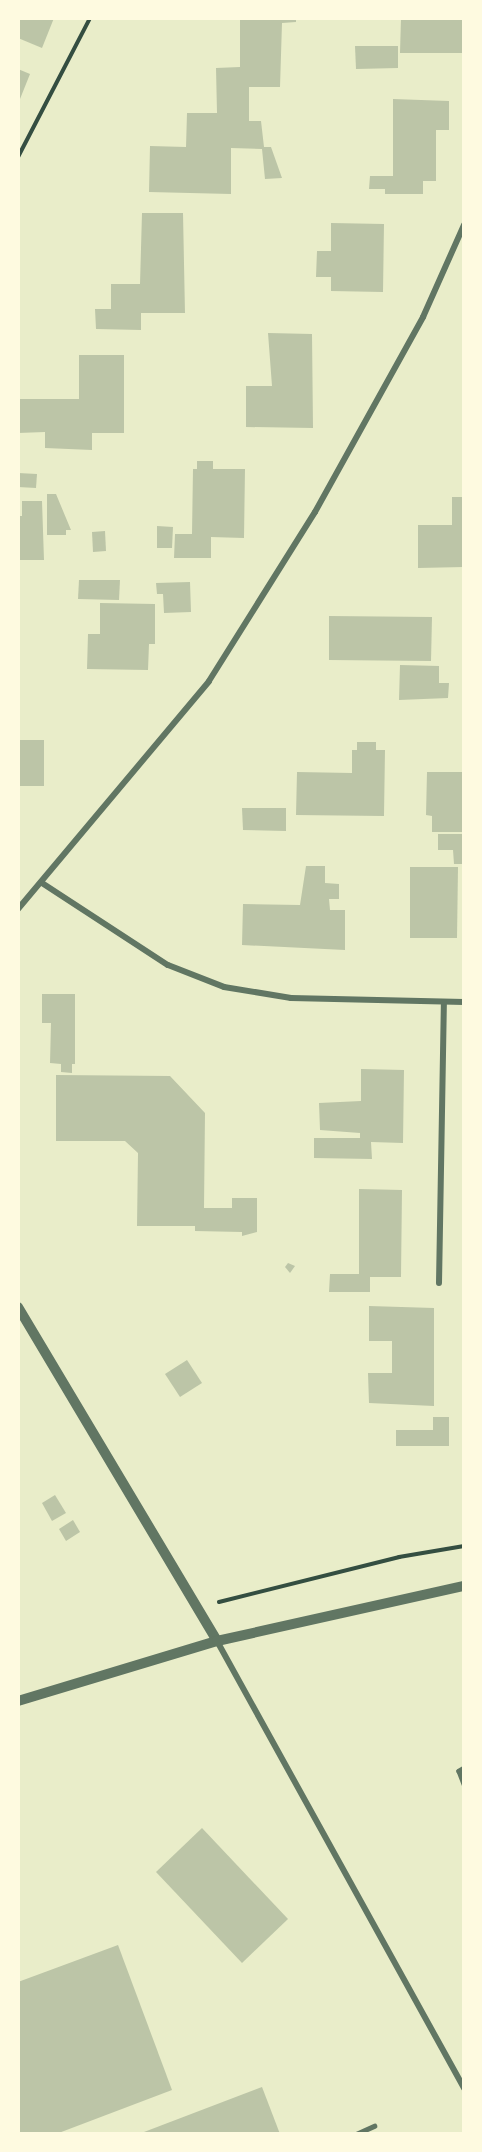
<!DOCTYPE html>
<html>
<head>
<meta charset="utf-8">
<style>
	body { margin:0 }
	#map { position:relative; width:482px; height:2152px; overflow:hidden; background:#e9edc9; font-family:"Golos Text",sans-serif }
	div>[style] { position:absolute }
	[style*='--x'] { left:calc(var(--x)*1px); top:calc(var(--y)*1px); width:calc(var(--w)*1px); rotate:calc(var(--a)*1deg) }
	.building>* { inset:0; background:#bcc5a7 }
	.path>* { height:4px; margin:-2px; padding:0 2px; transform-origin:2px; border-radius:2px; background:#344e41 }
	.service>* { height:4.5px; margin:-2.25px; padding:0 2.25px; transform-origin:2.25px; border-radius:2.25px; background:#617663 }
	.minor>* { height:6px; margin:-3px; padding:0 3px; transform-origin:3px; border-radius:3px; background:#617663 }
	.tertiary>* { height:10px; margin:-5px; padding:0 5px; transform-origin:5px; border-radius:5px; background:#617663 }
	span { translate:-50% -50%; white-space:nowrap; text-align:center; line-height:1.15; -webkit-text-stroke:6px #fefae0; paint-order:stroke }
	.frame { position:absolute; inset:0; border:20px solid #fefae0; pointer-events:none }
</style>
</head>
<body>
<div id="map">
	<div class="building">
		<div style="clip-path:polygon(18px 18px,54px 18px,42px 48px,18px 38px)"></div>
		<div style="clip-path:polygon(240px 18px,296px 18px,296px 22px,282px 23px,280px 87px,249px 87px,249px 121px,261px 121px,264px 147px,271px 147px,282px 178px,265px 179px,262px 149px,231px 148px,231px 194px,149px 192px,150px 146px,186px 147px,187px 113px,217px 113px,216px 68px,240px 67px)"></div>
		<div style="clip-path:polygon(401px 18px,464px 18px,464px 53px,400px 53px)"></div>
		<div style="clip-path:polygon(355px 46px,398px 46px,398px 68px,356px 69px)"></div>
		<div style="clip-path:polygon(18px 69px,30px 74px,18px 104px)"></div>
		<div style="clip-path:polygon(393px 99px,449px 101px,449px 130px,436px 130px,436px 181px,423px 181px,423px 194px,385px 194px,385px 189px,369px 189px,370px 176px,393px 176px)"></div>
		<div style="clip-path:polygon(142px 213px,183px 213px,185px 313px,141px 313px,141px 330px,96px 329px,95px 309px,111px 309px,111px 284px,140px 284px)"></div>
		<div style="clip-path:polygon(331px 223px,384px 224px,383px 292px,331px 291px,331px 277px,316px 277px,317px 251px,331px 251px)"></div>
		<div style="clip-path:polygon(268px 333px,312px 334px,313px 428px,246px 427px,246px 386px,272px 386px)"></div>
		<div style="clip-path:polygon(79px 355px,124px 355px,124px 433px,92px 433px,92px 450px,45px 448px,45px 432px,18px 433px,18px 399px,79px 399px)"></div>
		<div style="clip-path:polygon(197px 461px,213px 461px,213px 469px,245px 469px,244px 538px,211px 537px,211px 558px,174px 558px,175px 534px,192px 534px,193px 469px,197px 469px)"></div>
		<div style="clip-path:polygon(18px 473px,37px 474px,36px 488px,18px 487px)"></div>
		<div style="clip-path:polygon(47px 494px,56px 494px,71px 530px,66px 530px,66px 535px,47px 535px)"></div>
		<div style="clip-path:polygon(452px 497px,464px 497px,464px 567px,418px 568px,418px 525px,452px 525px)"></div>
		<div style="clip-path:polygon(22px 501px,42px 501px,44px 560px,18px 560px,18px 516px,22px 516px)"></div>
		<div style="clip-path:polygon(157px 526px,173px 527px,172px 548px,157px 548px)"></div>
		<div style="clip-path:polygon(105px 531px,106px 551px,93px 552px,92px 532px)"></div>
		<div style="clip-path:polygon(79px 580px,120px 580px,119px 600px,78px 599px)"></div>
		<div style="clip-path:polygon(190px 582px,191px 612px,164px 613px,163px 594px,157px 594px,156px 583px)"></div>
		<div style="clip-path:polygon(100px 603px,155px 604px,155px 644px,149px 644px,148px 670px,87px 669px,88px 634px,100px 634px)"></div>
		<div style="clip-path:polygon(329px 616px,432px 617px,431px 661px,329px 660px)"></div>
		<div style="clip-path:polygon(400px 665px,439px 666px,439px 683px,449px 683px,448px 698px,399px 700px)"></div>
		<div style="clip-path:polygon(18px 740px,44px 740px,44px 786px,18px 786px)"></div>
		<div style="clip-path:polygon(357px 742px,376px 742px,376px 750px,385px 750px,384px 816px,296px 815px,297px 772px,352px 773px,352px 750px,357px 750px)"></div>
		<div style="clip-path:polygon(427px 772px,464px 772px,464px 832px,432px 832px,432px 816px,426px 815px)"></div>
		<div style="clip-path:polygon(242px 808px,286px 808px,286px 831px,243px 830px)"></div>
		<div style="clip-path:polygon(438px 834px,464px 834px,464px 864px,454px 864px,453px 850px,438px 850px)"></div>
		<div style="clip-path:polygon(306px 866px,325px 866px,325px 883px,339px 884px,339px 899px,329px 899px,330px 910px,345px 910px,345px 950px,242px 945px,243px 904px,300px 905px)"></div>
		<div style="clip-path:polygon(410px 867px,458px 867px,457px 938px,410px 938px)"></div>
		<div style="clip-path:polygon(42px 994px,75px 994px,75px 1064px,72px 1064px,72px 1073px,61px 1072px,61px 1064px,50px 1063px,51px 1023px,42px 1023px)"></div>
		<div style="clip-path:polygon(361px 1069px,404px 1070px,403px 1143px,371px 1142px,372px 1159px,314px 1158px,314px 1138px,360px 1138px,360px 1133px,320px 1130px,319px 1103px,361px 1101px)"></div>
		<div style="clip-path:polygon(56px 1075px,170px 1076px,205px 1113px,204px 1208px,232px 1208px,232px 1198px,257px 1198px,257px 1232px,242px 1236px,242px 1232px,195px 1231px,195px 1226px,137px 1226px,138px 1153px,125px 1141px,56px 1141px)"></div>
		<div style="clip-path:polygon(359px 1189px,402px 1190px,401px 1277px,370px 1277px,370px 1292px,329px 1292px,330px 1274px,359px 1274px)"></div>
		<div style="clip-path:polygon(288px 1263px,295px 1266px,290px 1273px,285px 1267px)"></div>
		<div style="clip-path:polygon(369px 1306px,434px 1308px,434px 1406px,369px 1403px,368px 1373px,392px 1373px,392px 1341px,369px 1341px)"></div>
		<div style="clip-path:polygon(187px 1360px,202px 1383px,180px 1397px,165px 1374px)"></div>
		<div style="clip-path:polygon(433px 1417px,449px 1417px,449px 1446px,396px 1446px,396px 1430px,433px 1430px)"></div>
		<div style="clip-path:polygon(55px 1495px,66px 1513px,52px 1521px,42px 1503px)"></div>
		<div style="clip-path:polygon(73px 1520px,80px 1532px,66px 1541px,59px 1529px)"></div>
		<div style="clip-path:polygon(202px 1828px,288px 1919px,242px 1963px,156px 1872px)"></div>
		<div style="clip-path:polygon(118px 1945px,172px 2090px,56px 2134px,18px 2134px,18px 1982px)"></div>
		<div style="clip-path:polygon(262px 2087px,280px 2134px,145px 2134px,144px 2132px)"></div>
	</div>
	<div class="path">
		<div style="--x:18;--y:157;--w:157;--a:-62.6"></div>
		<div style="--x:219;--y:1602;--w:186;--a:-14"></div>
		<div style="--x:399;--y:1557;--w:66;--a:-9.6"></div>
	</div>
	<div class="service">
		<div style="--x:464;--y:1768;--w:6;--a:149"></div>
		<div style="--x:459;--y:1771;--w:14;--a:69"></div>
		<div style="--x:356;--y:2134;--w:20;--a:-24"></div>
	</div>
	<div class="minor">
		<div style="--x:42;--y:883;--w:150;--a:33.1"></div>
		<div style="--x:168;--y:965;--w:60;--a:21.4"></div>
		<div style="--x:224;--y:987;--w:68;--a:9.3"></div>
		<div style="--x:291;--y:998;--w:173;--a:1.3"></div>
		<div style="--x:18;--y:909;--w:297;--a:-50"></div>
		<div style="--x:209;--y:681;--w:199;--a:-57.9"></div>
		<div style="--x:315;--y:512;--w:223;--a:-61"></div>
		<div style="--x:423;--y:317;--w:101;--a:-66"></div>
		<div style="--x:439;--y:1283;--w:281;--a:-89"></div>
		<div style="--x:217;--y:1641;--w:511;--a:61.08"></div>
	</div>
	<div class="tertiary">
		<div style="--x:18;--y:1307;--w:389;--a:59.2"></div>
		<div style="--x:18;--y:1701;--w:208;--a:-16.8"></div>
		<div style="--x:217;--y:1641;--w:253;--a:-12.6"></div>
	</div>
	<div class="frame"></div>
</div>
</body>
</html>
